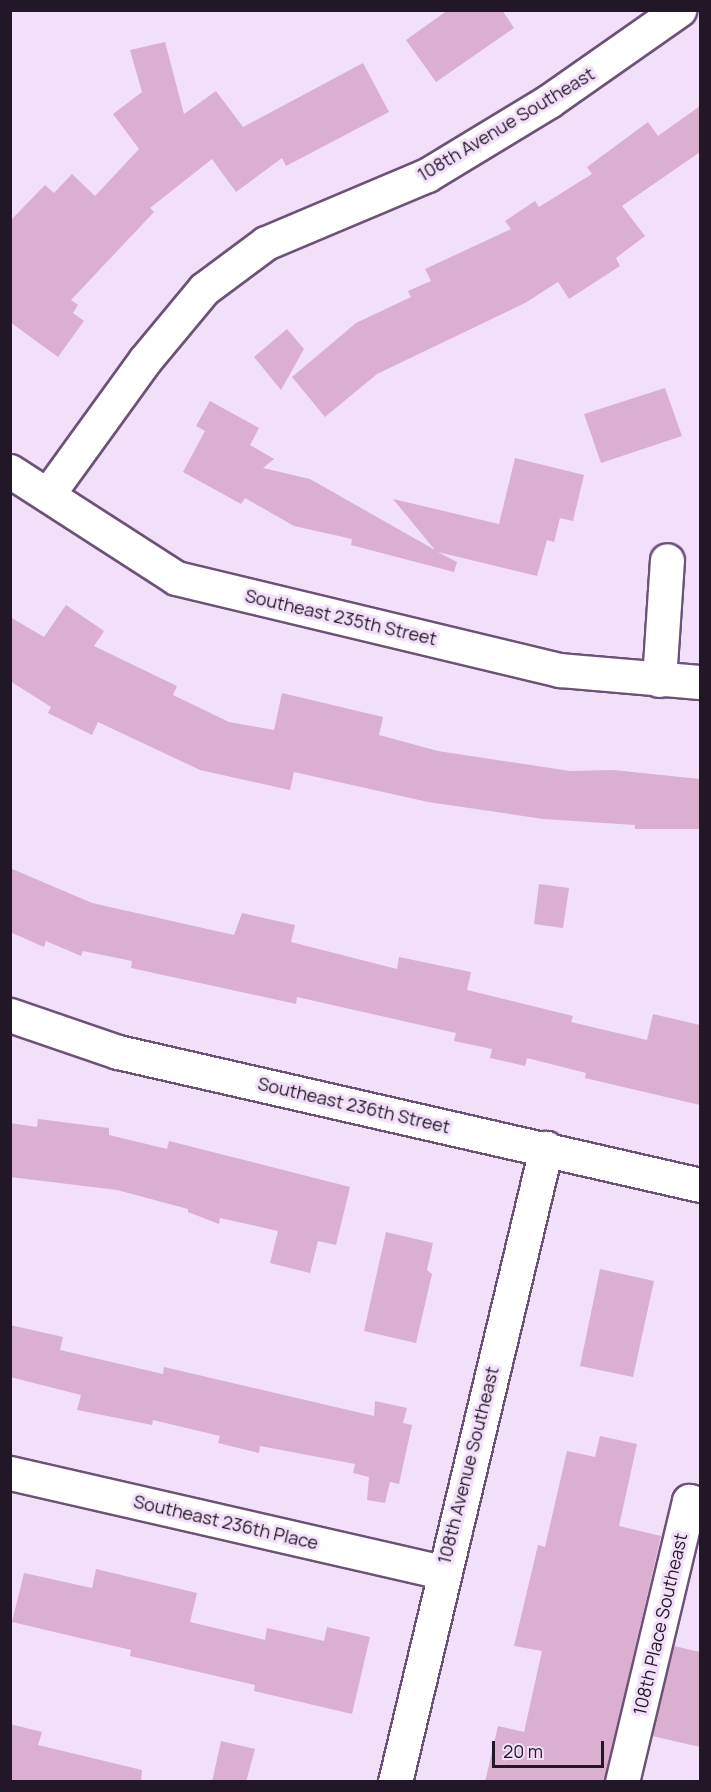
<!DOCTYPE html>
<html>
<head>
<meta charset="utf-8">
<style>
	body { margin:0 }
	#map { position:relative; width:711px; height:1792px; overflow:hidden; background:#f2e0fa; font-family:Manrope,sans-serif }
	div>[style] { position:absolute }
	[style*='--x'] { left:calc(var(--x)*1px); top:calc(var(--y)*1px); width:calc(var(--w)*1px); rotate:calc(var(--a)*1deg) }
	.building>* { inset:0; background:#dbafd0 }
	.roads { filter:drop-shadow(2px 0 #6d5278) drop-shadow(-2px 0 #6d5278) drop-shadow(0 2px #6d5278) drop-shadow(0 -2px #6d5278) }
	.minor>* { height:33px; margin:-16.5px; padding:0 16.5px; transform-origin:16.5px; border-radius:16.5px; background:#fff }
	.tertiary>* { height:33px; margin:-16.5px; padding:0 16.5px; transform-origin:16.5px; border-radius:16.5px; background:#fff }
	span { translate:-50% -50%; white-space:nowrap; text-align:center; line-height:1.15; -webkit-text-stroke:6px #f2e0fa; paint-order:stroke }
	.street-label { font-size:18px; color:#221726 }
	.frame { position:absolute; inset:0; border:12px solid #221726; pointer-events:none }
	.scale { position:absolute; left:492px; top:1741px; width:112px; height:27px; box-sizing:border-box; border:3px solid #221726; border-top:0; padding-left:8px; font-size:18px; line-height:21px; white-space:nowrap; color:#221726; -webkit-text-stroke:4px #f2e0fa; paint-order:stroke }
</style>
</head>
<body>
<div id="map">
	<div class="building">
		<div style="clip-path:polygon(448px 10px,502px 10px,514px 28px,436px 82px,406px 40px)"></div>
		<div style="clip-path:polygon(165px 42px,184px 114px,216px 91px,243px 127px,363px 63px,389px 112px,286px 166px,282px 158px,236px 192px,212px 159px,150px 208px,154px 212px,71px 300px,78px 305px,73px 313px,84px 321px,58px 357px,10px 322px,10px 221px,45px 185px,54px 193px,72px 174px,95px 196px,139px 149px,113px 114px,142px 92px,130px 50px)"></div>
		<div style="clip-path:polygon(700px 106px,700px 152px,622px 206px,645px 236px,616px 258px,620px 266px,569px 299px,558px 282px,525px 303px,377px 374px,325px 417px,292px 377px,356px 323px,411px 297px,408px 291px,431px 281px,425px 269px,511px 229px,505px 221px,535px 201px,539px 207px,592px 174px,587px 167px,648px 122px,658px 136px)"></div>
		<div style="clip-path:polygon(287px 329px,304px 349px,281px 390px,254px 357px)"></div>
		<div style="clip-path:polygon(665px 388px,682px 436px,601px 463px,584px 414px)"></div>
		<div style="clip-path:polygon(210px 401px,259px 428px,250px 445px,274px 459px,263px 468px,310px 479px,435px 550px,393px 499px,499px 524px,515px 458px,584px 475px,573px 521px,560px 518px,554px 542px,547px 540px,537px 576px,438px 552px,457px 562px,454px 572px,351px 545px,352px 539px,294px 526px,245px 498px,241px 504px,183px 472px,205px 431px,196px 426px)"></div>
		<div style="clip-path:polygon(66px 605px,104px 631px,94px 646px,177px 686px,173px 695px,229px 722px,274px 730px,282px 693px,383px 717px,379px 735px,438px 751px,570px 771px,613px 770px,700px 779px,700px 829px,635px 829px,635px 825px,543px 819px,428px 802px,294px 772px,290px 790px,200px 770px,98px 722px,92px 735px,48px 713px,51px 707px,10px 681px,10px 617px,44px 637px)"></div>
		<div style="clip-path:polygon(10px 868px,92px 903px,234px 935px,242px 913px,295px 925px,291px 942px,397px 969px,399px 957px,471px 972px,467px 990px,573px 1016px,571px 1022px,647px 1040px,653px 1014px,700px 1025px,700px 1105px,585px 1078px,586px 1073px,527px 1058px,525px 1066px,490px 1058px,492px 1049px,454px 1041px,456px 1033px,297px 997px,296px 1004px,131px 968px,132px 961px,83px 951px,81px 956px,46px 941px,44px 947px,10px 932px)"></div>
		<div style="clip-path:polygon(539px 884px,569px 888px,563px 928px,534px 924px)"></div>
		<div style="clip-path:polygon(38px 1119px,109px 1128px,109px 1135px,167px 1149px,169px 1141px,350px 1187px,336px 1245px,318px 1241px,310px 1273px,270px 1263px,278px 1231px,220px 1218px,219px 1224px,188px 1212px,188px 1209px,117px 1190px,10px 1177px,10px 1123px,37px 1127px)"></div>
		<div style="clip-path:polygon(386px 1232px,433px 1243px,427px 1270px,432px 1274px,416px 1343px,364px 1331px)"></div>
		<div style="clip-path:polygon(600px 1269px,654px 1281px,633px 1377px,580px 1366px)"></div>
		<div style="clip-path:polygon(10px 1325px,63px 1337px,60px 1350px,163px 1374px,164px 1367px,374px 1416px,375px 1401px,407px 1408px,403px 1423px,412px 1425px,399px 1484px,390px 1482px,385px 1503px,367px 1500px,369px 1477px,353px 1473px,355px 1464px,260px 1446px,259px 1453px,218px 1443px,220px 1436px,153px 1420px,152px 1425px,77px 1410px,81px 1395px,10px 1377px)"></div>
		<div style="clip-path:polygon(600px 1436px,637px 1444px,619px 1526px,661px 1536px,604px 1782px,485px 1782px,498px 1726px,524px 1732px,542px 1651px,514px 1646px,538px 1545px,545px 1547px,567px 1451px,595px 1457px)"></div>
		<div style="clip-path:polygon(96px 1569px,197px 1593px,190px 1622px,265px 1640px,267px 1628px,324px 1641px,327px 1627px,370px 1637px,352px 1714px,254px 1691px,255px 1685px,130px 1656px,131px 1650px,12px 1622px,24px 1573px,92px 1588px)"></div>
		<div style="clip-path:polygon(674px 1646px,700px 1652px,700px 1747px,652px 1736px)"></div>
		<div style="clip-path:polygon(10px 1724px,42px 1732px,38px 1745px,142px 1770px,141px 1782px,10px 1782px)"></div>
		<div style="clip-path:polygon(221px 1741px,255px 1749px,246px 1782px,212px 1782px)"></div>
	</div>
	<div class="roads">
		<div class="minor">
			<div style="--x:10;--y:471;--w:197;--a:32.8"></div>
			<div style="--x:176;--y:578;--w:395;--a:13.5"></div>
			<div style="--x:560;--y:670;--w:141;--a:4.9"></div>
			<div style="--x:48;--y:494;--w:165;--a:-54.1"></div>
			<div style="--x:145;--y:360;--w:92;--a:-50.3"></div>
			<div style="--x:204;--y:289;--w:77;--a:-36.6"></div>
			<div style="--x:266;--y:243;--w:175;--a:-22.9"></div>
			<div style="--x:427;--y:175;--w:143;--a:-31.2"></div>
			<div style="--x:549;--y:101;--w:159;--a:-35"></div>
			<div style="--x:659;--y:680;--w:120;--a:-86.2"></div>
			<div style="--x:10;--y:1015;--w:114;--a:18.9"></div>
			<div style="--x:118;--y:1052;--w:597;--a:12.87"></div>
			<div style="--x:10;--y:1473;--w:443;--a:12.9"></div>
			<div style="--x:622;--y:1782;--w:289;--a:-76.6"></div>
			<div style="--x:689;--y:1501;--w:11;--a:15"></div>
		</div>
		<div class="tertiary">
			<div style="--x:395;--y:1782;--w:652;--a:-76.6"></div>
		</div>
	</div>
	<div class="street-label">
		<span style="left:506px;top:124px;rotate:-31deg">108th Avenue Southeast</span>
		<span style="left:341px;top:617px;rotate:13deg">Southeast 235th Street</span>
		<span style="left:354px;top:1105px;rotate:13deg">Southeast 236th Street</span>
		<span style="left:468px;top:1465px;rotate:-76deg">108th Avenue Southeast</span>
		<span style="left:226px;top:1522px;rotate:13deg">Southeast 236th Place</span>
		<span style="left:660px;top:1624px;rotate:-77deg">108th Place Southeast</span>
	</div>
	<div class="frame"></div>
	<div class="scale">20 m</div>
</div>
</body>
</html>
